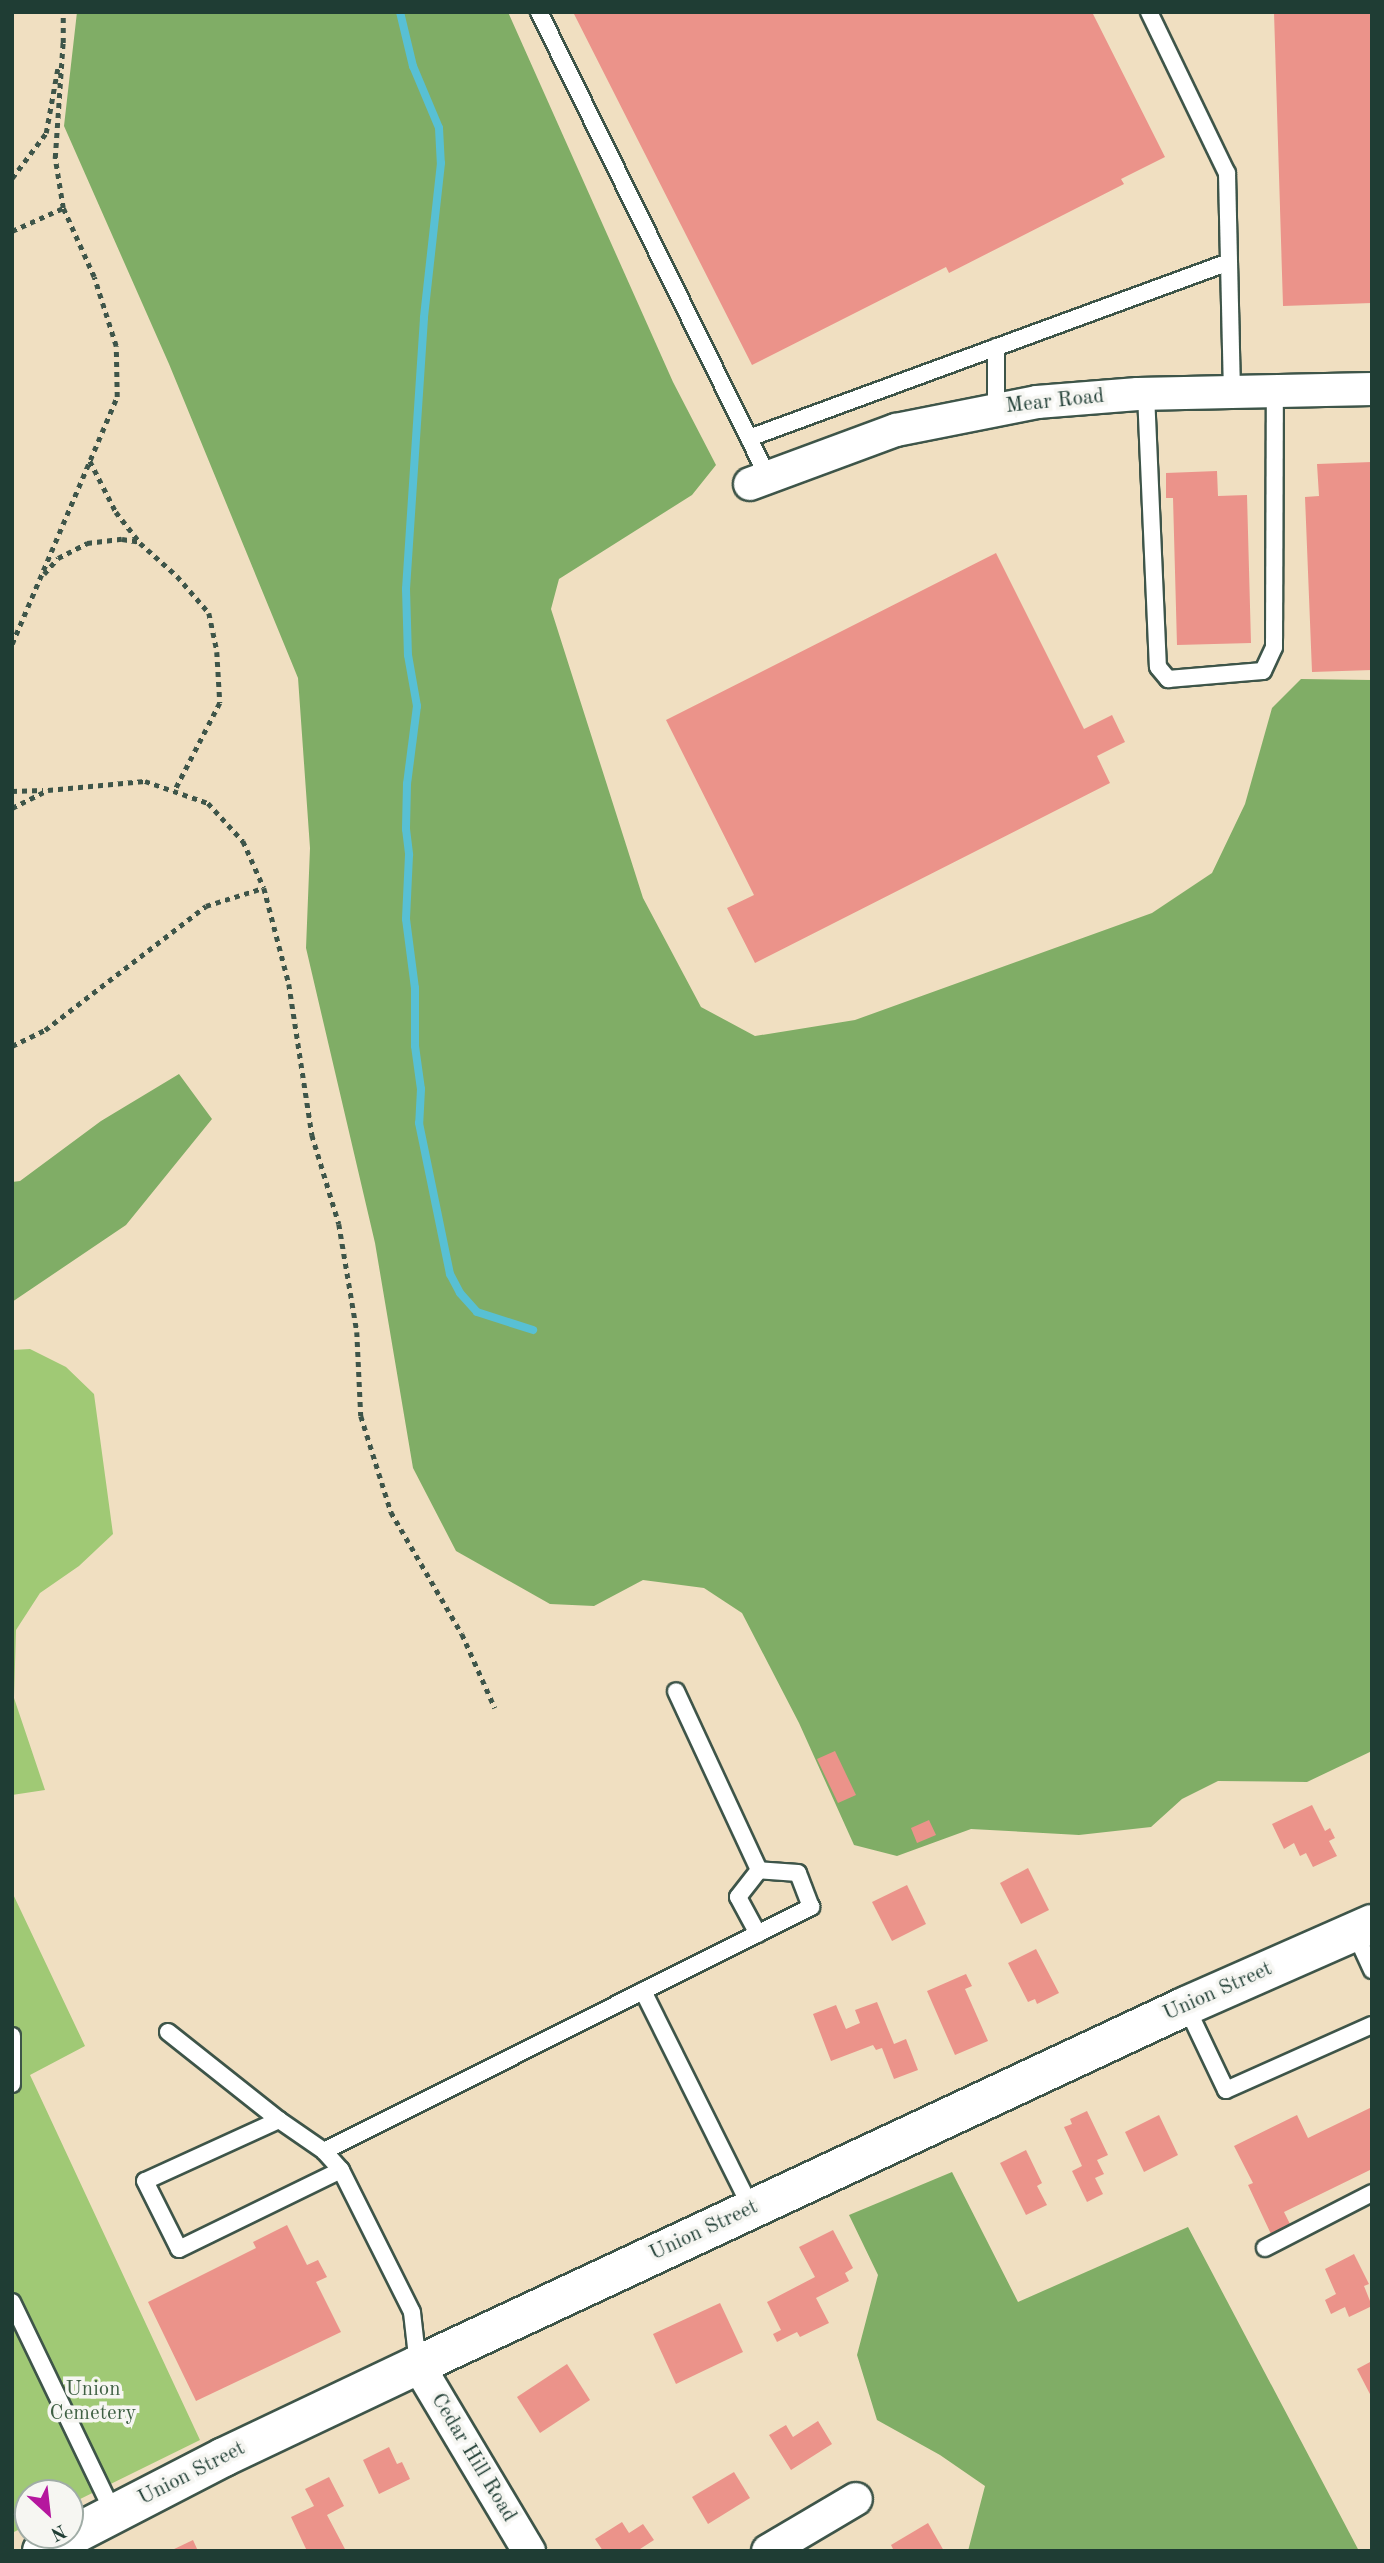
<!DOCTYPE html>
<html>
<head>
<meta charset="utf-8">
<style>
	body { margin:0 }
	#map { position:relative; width:1384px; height:2563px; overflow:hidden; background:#f0dfc1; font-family:"Old Standard TT",serif }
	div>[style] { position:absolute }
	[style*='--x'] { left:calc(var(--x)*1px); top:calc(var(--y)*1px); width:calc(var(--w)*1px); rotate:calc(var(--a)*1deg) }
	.green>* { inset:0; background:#a0c975 }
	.forest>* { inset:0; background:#80ad66 }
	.stream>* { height:8px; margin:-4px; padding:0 4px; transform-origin:4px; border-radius:4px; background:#58c0d4 }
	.building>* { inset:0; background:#eb938a }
	.path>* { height:4.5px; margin-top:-2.25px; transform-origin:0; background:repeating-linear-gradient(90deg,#3e5549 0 5px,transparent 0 10px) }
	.roads { filter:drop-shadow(2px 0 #3e5549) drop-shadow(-2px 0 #3e5549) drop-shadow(0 2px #3e5549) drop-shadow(0 -2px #3e5549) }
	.service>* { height:16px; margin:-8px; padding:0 8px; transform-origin:8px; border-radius:8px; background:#fff }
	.minor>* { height:32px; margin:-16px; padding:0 16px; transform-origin:16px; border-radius:16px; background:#fff }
	.secondary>* { height:38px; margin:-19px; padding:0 19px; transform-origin:19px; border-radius:19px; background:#fff }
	span { translate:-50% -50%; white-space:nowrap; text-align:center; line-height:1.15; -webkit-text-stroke:7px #f6f6f2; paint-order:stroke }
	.street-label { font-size:21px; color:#1f3d34 }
	.park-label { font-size:21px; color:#3f6044 }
	.frame { position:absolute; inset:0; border:14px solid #1f3d34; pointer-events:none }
	.north { position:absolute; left:14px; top:2479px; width:70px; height:70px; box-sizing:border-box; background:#f6f6f2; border:2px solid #a0aca6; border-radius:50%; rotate:153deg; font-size:19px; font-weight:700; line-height:28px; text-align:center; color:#1f3d34 }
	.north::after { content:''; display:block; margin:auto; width:24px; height:32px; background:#b5179e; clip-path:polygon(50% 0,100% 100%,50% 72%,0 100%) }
</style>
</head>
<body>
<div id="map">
	<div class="green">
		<div style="clip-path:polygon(30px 1349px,66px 1367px,94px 1394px,113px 1534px,79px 1566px,40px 1593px,16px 1630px,14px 1698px,45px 1790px,12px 1795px,12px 1350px)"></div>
		<div style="clip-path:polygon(12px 1892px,85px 2046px,30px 2075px,200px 2440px,70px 2504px,70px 2493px,28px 2493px,28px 2525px,12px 2533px)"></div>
	</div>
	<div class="forest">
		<div style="clip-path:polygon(77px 12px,508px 12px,673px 382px,716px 465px,692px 495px,559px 579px,551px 609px,643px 898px,701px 1007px,755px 1036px,855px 1020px,1152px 913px,1212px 873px,1245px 804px,1272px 708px,1301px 679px,1372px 680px,1372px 1751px,1307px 1782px,1218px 1781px,1182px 1799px,1151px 1827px,1079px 1835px,971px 1829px,897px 1856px,854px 1845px,799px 1723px,742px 1613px,704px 1588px,643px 1580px,594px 1606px,550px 1604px,456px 1551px,413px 1468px,375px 1243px,306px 948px,310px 848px,298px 678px,169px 364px,64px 126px)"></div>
		<div style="clip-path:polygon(179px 1074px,212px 1119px,126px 1225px,12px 1302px,12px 1182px,20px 1181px,101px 1121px)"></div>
		<div style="clip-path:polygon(952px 2172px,1018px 2302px,1188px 2227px,1359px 2551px,968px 2551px,985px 2486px,940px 2455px,877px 2420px,857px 2355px,878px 2275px,849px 2215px)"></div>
	</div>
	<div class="stream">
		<div style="--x:400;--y:12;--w:56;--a:76.5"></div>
		<div style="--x:413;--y:66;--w:67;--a:67.2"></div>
		<div style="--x:439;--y:128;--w:35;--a:87"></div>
		<div style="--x:441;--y:163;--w:156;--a:96.3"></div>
		<div style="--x:424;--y:318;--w:272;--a:93.8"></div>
		<div style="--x:406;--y:589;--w:66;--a:88.3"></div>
		<div style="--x:408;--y:655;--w:52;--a:80"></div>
		<div style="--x:417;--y:706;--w:79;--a:97.3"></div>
		<div style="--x:407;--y:784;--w:45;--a:91.3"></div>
		<div style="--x:406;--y:829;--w:26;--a:83"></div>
		<div style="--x:409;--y:855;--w:64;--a:92.7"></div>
		<div style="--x:406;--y:919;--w:70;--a:82.6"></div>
		<div style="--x:415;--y:988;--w:58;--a:90"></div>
		<div style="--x:415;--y:1046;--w:43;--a:82.1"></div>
		<div style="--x:421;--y:1089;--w:34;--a:93"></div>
		<div style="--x:419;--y:1123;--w:154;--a:78.4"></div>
		<div style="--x:450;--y:1274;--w:21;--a:62"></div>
		<div style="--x:460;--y:1293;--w:25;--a:48"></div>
		<div style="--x:477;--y:1312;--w:59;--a:17.8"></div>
	</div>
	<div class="building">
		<div style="clip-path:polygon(573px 12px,1092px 12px,1165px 157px,1121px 179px,1124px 184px,949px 273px,946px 267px,752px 365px)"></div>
		<div style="clip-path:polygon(1274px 12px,1372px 12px,1372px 303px,1283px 306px)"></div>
		<div style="clip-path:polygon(1372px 462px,1372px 670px,1312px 672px,1305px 497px,1319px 496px,1317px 464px)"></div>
		<div style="clip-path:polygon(1217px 471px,1218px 496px,1247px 495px,1251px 643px,1177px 645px,1173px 498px,1166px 498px,1166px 473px)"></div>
		<div style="clip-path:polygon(996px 553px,1084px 729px,1112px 715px,1125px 742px,1097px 756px,1110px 783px,755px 963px,727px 908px,754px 895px,666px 720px)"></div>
		<div style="clip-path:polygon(835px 1751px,856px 1795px,838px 1803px,817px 1759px)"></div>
		<div style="clip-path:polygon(1312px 1805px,1325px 1831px,1330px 1828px,1335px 1838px,1329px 1841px,1337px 1856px,1313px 1867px,1306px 1853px,1300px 1856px,1294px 1843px,1284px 1849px,1272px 1824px)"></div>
		<div style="clip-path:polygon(929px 1820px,936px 1835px,917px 1843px,911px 1828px)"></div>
		<div style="clip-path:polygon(1028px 1868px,1049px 1910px,1021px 1924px,1000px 1883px)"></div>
		<div style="clip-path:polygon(907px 1885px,926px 1924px,892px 1941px,872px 1902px)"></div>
		<div style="clip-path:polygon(1036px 1949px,1059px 1993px,1037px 2004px,1035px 1999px,1028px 2002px,1008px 1963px)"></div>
		<div style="clip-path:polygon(966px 1974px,972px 1986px,965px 1989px,988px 2041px,955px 2055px,927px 1991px)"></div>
		<div style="clip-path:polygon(877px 2002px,894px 2044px,906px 2039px,918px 2070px,894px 2079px,882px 2048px,876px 2050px,873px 2045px,831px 2061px,813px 2014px,836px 2005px,846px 2029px,860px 2023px,855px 2010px)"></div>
		<div style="clip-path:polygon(1372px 2107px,1372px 2169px,1284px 2212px,1290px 2224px,1271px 2234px,1248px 2185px,1253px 2183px,1234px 2146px,1297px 2115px,1308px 2138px)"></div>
		<div style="clip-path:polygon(1087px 2111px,1108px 2155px,1097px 2160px,1104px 2174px,1095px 2178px,1103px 2194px,1087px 2202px,1072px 2171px,1082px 2166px,1064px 2127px,1072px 2124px,1070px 2119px)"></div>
		<div style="clip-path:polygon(1159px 2115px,1178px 2155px,1144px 2172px,1125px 2132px)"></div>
		<div style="clip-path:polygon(1026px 2150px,1042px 2183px,1037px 2186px,1047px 2205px,1026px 2215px,1000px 2163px)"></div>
		<div style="clip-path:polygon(287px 2225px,307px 2265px,318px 2260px,327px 2277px,316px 2282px,341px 2332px,196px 2401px,148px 2302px,256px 2248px,253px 2242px)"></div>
		<div style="clip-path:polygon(833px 2230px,853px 2268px,845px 2273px,849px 2281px,816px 2298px,829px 2323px,800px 2337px,797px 2332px,777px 2342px,773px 2334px,781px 2330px,767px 2302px,815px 2277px,799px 2247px)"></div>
		<div style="clip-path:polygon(1354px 2254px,1369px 2284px,1364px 2286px,1372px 2306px,1349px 2317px,1345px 2307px,1331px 2314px,1325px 2300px,1336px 2294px,1325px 2269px)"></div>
		<div style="clip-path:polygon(720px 2303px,743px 2352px,676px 2384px,653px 2334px)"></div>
		<div style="clip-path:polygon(1372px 2361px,1372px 2398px,1357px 2369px)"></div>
		<div style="clip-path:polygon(567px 2364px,590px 2400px,540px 2433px,517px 2397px)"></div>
		<div style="clip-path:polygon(818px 2421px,832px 2444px,791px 2470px,769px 2435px,786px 2425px,793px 2437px)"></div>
		<div style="clip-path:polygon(389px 2447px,397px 2464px,402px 2462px,410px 2479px,379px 2494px,363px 2460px)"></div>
		<div style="clip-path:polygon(734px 2472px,750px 2498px,708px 2524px,692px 2497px)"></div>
		<div style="clip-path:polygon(329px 2477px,344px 2506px,327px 2515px,346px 2551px,307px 2551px,291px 2517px,314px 2506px,305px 2489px)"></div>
		<div style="clip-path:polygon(622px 2522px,629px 2533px,643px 2524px,654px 2540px,640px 2549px,642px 2551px,603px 2551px,595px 2539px)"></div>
		<div style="clip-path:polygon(928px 2523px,944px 2551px,894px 2551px,891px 2545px)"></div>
		<div style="clip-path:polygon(193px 2540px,198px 2551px,170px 2551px)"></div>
	</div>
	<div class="path">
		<div style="--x:63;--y:43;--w:31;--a:-90"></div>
		<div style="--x:12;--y:178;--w:56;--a:-52.9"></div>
		<div style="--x:46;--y:133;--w:68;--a:-79.8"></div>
		<div style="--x:12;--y:231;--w:56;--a:-24.3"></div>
		<div style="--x:90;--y:461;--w:57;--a:63"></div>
		<div style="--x:116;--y:512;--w:39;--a:52"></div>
		<div style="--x:140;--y:543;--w:50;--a:41.7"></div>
		<div style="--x:177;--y:576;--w:49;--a:49.1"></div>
		<div style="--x:209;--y:613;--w:40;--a:78"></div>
		<div style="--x:217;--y:652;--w:51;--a:86.6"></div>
		<div style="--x:220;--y:703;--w:100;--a:117.3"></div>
		<div style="--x:44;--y:574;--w:21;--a:-49"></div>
		<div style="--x:58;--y:558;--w:33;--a:-27"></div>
		<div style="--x:87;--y:543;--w:35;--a:-7"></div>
		<div style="--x:122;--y:539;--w:18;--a:9"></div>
		<div style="--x:12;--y:644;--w:268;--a:-67"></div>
		<div style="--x:117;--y:397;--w:51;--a:-91.1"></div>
		<div style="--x:116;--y:346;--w:72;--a:-107.7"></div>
		<div style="--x:94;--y:277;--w:76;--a:-114.2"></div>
		<div style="--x:63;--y:208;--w:51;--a:-99.1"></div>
		<div style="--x:55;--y:158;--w:116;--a:-86.1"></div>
		<div style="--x:12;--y:791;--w:31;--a:-2"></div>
		<div style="--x:12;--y:808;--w:40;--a:-26.6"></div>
		<div style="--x:48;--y:790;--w:97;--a:-5.3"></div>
		<div style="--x:145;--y:781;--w:67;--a:19.2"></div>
		<div style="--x:208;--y:803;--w:52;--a:47.4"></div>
		<div style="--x:243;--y:841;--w:51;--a:65.9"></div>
		<div style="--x:264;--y:888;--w:99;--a:75.4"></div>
		<div style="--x:289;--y:984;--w:153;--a:81.3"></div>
		<div style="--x:312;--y:1135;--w:93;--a:73.1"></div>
		<div style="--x:339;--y:1224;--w:109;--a:80.5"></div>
		<div style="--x:357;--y:1332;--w:84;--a:87.3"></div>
		<div style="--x:361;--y:1416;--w:101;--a:72.6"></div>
		<div style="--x:391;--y:1512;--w:141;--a:59.8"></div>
		<div style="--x:462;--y:1634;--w:81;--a:66"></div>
		<div style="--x:12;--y:1046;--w:37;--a:-26"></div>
		<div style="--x:45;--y:1030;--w:203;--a:-37.6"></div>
		<div style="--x:206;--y:906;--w:60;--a:-17.5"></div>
	</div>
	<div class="roads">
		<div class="service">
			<div style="--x:539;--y:12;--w:518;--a:63.78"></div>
			<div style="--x:1149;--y:12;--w:179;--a:64.2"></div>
			<div style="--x:1227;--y:173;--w:219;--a:88.7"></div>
			<div style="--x:996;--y:347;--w:61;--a:90"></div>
			<div style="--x:1146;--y:394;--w:273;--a:87.5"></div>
			<div style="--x:1158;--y:667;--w:16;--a:50"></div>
			<div style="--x:1168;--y:679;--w:95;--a:-4.8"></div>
			<div style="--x:1263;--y:671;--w:26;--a:-65"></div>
			<div style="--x:1274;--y:647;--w:257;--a:-89.8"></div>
			<div style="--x:749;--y:438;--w:511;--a:-20.14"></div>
			<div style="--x:1354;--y:1931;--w:43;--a:65.2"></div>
			<div style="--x:758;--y:1934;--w:42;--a:-118.4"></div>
			<div style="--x:738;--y:1897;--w:34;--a:-52"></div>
			<div style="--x:643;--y:1991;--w:242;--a:63.5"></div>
			<div style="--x:1186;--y:2006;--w:93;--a:64.5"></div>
			<div style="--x:1226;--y:2090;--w:160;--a:-24"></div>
			<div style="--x:168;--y:2032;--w:142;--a:38.4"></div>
			<div style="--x:12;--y:2036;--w:48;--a:90"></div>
			<div style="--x:324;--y:2151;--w:55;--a:-145.4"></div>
			<div style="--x:279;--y:2120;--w:147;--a:155.5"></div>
			<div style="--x:145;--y:2181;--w:76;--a:63.4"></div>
			<div style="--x:179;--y:2249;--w:180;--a:-26"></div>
			<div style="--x:1265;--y:2248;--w:120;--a:-27.2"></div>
			<div style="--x:12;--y:2302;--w:235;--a:64.3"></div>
			<div style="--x:418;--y:2365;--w:53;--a:-96.5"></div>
			<div style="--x:412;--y:2312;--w:159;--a:-116.6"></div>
			<div style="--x:341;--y:2170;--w:25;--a:-132"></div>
			<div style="--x:324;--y:2151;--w:545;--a:-26.61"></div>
			<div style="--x:811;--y:1907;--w:36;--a:-111"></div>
			<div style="--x:798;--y:1873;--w:39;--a:-176"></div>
			<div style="--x:759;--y:1870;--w:197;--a:-114.9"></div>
		</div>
		<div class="minor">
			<div style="--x:750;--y:484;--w:156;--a:-20.3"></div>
			<div style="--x:896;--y:430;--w:144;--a:-11.2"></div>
			<div style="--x:1037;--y:402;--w:101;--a:-4.5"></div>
			<div style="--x:1138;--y:394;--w:234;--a:-1.2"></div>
			<div style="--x:418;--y:2365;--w:217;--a:59.2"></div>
			<div style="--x:768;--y:2551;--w:102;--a:-30.6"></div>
		</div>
		<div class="secondary">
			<div style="--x:42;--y:2551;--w:205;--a:-27.3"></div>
			<div style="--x:224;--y:2457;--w:215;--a:-25.4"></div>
			<div style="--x:418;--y:2365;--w:848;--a:-25.05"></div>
			<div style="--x:1186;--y:2006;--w:203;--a:-23.8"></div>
		</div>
	</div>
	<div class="street-label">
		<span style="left:1055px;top:402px;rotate:-6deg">Mear Road</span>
		<span style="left:1218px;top:1992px;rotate:-24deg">Union Street</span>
		<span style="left:704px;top:2231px;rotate:-25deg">Union Street</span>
		<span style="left:473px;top:2458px;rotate:59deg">Cedar Hill Road</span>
		<span style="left:192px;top:2474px;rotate:-27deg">Union Street</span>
	</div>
	<div class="park-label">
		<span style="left:93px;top:2402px">Union<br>Cemetery</span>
	</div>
	<div class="frame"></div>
	<div class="north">N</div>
</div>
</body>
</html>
